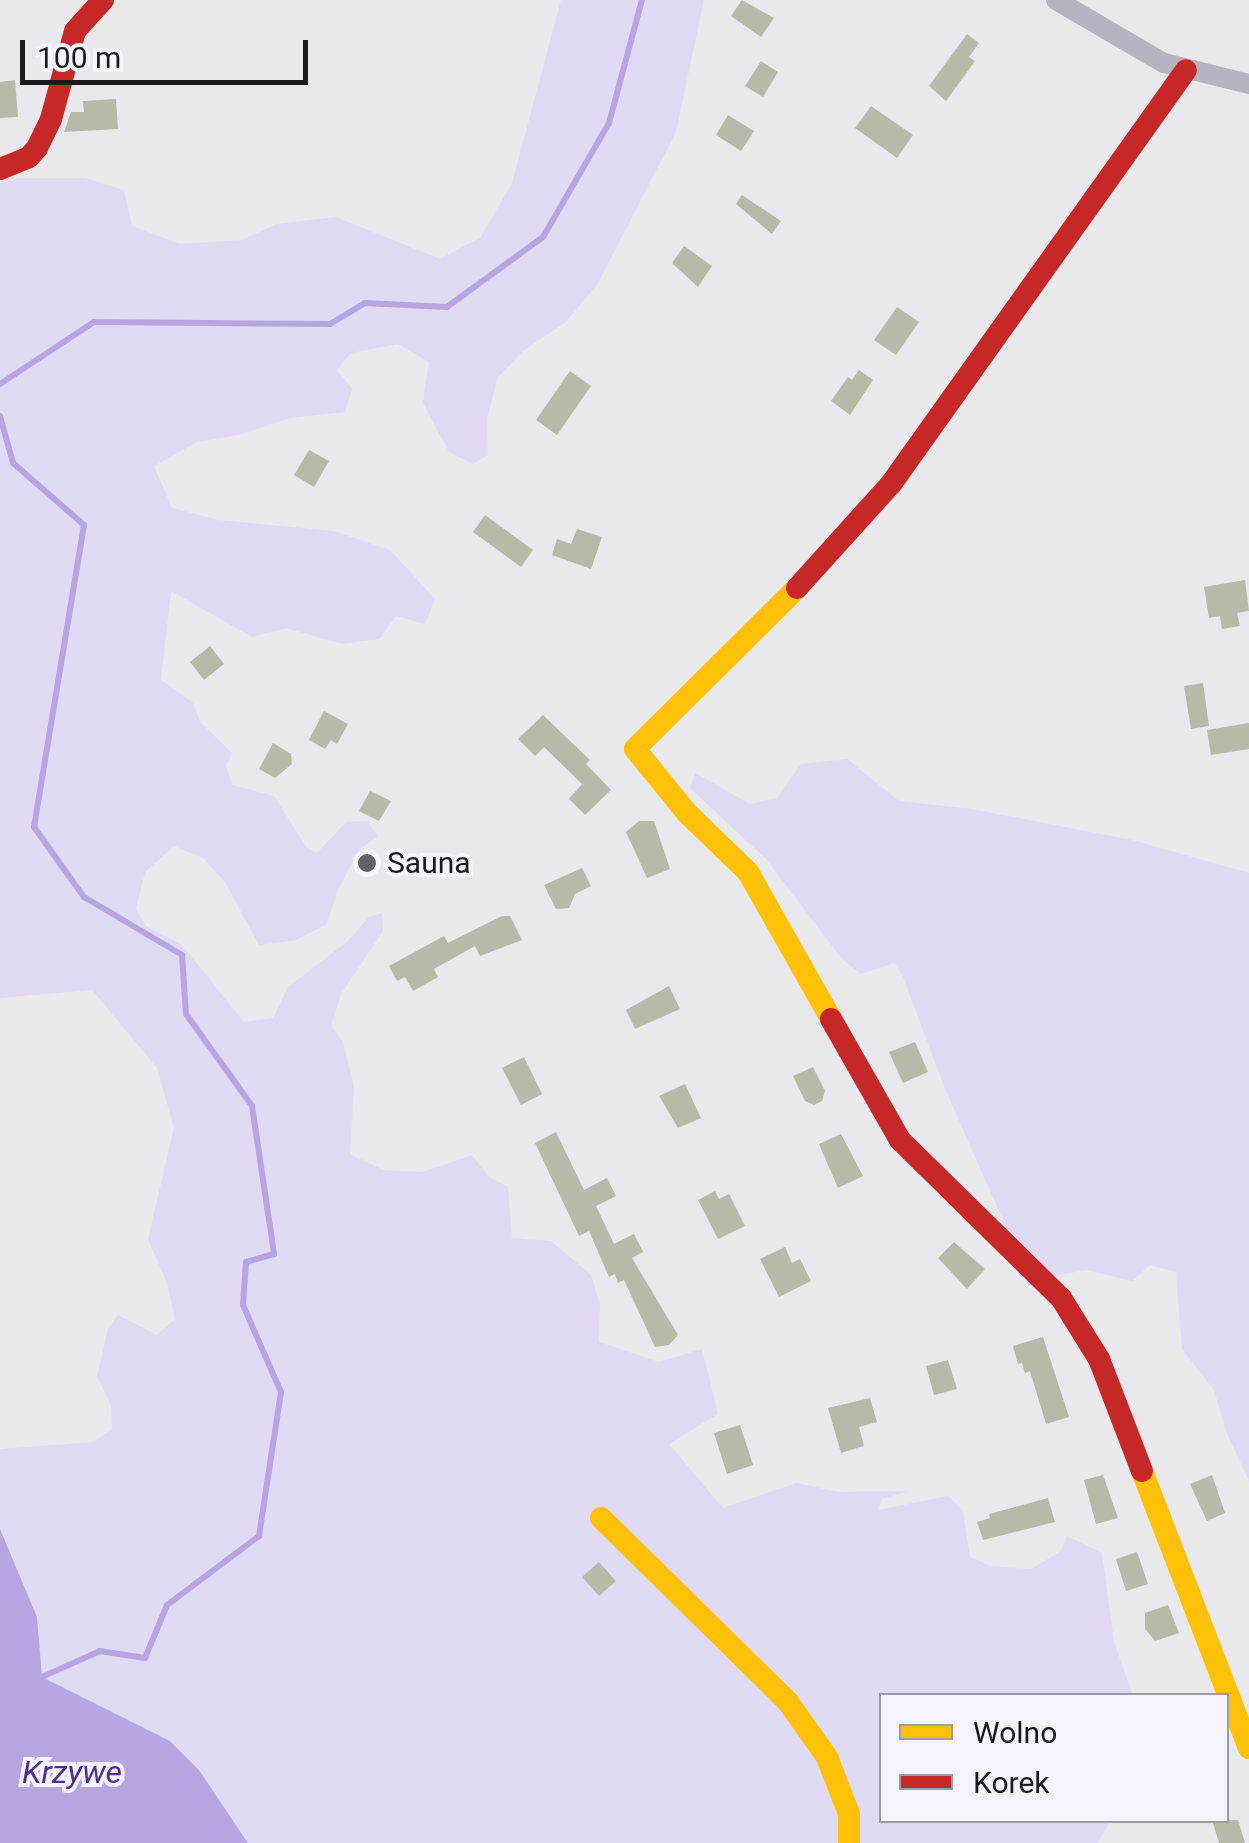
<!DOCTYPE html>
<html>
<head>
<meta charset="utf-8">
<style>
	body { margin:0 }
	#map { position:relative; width:1249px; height:1843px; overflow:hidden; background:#e9e8ed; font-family:Roboto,sans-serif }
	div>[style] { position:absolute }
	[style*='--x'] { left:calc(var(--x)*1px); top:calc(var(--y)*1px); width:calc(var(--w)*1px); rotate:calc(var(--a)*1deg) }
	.green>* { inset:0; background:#e0daf4 }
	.water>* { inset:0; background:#b6a5e0 }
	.stream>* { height:6px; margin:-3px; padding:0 3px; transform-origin:3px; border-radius:3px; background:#b6a5e0 }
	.building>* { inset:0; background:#b9b9a9 }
	.street>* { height:20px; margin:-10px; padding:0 10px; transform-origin:10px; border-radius:10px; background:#b7b4c0 }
	.slow>* { height:22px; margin:-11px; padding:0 11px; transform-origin:11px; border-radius:11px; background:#ffc107 }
	.jam>* { height:22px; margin:-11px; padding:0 11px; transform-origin:11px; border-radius:11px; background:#c62828 }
	.dots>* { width:28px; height:28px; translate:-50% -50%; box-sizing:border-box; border:5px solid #f5f3fc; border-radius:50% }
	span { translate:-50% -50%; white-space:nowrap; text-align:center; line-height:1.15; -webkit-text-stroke:8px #f5f3fc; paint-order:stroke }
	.poi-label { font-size:30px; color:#1a191c }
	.left { translate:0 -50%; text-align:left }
	.water-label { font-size:32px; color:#502c8d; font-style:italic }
	.legend { position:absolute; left:879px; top:1693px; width:350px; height:130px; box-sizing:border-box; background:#f5f3fc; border:2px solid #9d9ca2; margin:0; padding:12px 18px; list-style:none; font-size:30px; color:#1a191c }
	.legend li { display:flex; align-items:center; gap:20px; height:50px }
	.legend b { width:50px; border:2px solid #9d9ca2 }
	.scale { position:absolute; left:20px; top:40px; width:288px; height:45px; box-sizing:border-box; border:5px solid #1a191c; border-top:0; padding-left:12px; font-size:30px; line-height:35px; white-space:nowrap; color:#1a191c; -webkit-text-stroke:8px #f5f3fc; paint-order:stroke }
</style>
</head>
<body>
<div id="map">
	<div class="green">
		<div style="clip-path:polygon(561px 0,704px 0,676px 132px,598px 283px,566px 322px,523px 351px,498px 377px,487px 418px,488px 455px,473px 464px,449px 452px,423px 403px,429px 362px,398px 344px,351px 353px,337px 370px,352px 389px,345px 412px,290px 418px,239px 435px,197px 442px,154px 466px,172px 508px,218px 520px,334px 531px,390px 550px,435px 599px,425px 624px,396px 616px,379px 639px,342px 644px,286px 628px,252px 637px,171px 591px,161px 680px,193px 703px,200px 722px,232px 753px,226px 765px,232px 785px,274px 796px,307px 848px,317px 853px,346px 822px,367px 821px,378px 836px,360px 849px,338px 889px,327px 924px,296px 940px,259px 945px,225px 882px,203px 858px,174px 846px,145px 872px,136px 909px,146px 926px,182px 945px,244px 1022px,273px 1018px,288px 987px,348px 941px,369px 917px,382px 913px,383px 931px,341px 994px,331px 1026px,343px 1042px,354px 1086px,350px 1154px,383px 1170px,423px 1172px,472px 1155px,488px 1176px,508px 1187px,512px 1238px,551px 1241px,591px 1275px,600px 1305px,599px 1342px,659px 1362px,702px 1349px,718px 1414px,669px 1444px,723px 1508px,797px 1483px,838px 1492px,908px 1491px,882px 1499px,878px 1510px,948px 1496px,963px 1510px,970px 1557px,991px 1566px,1031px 1569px,1061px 1551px,1067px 1536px,1102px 1553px,1114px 1642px,1133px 1695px,882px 1696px,882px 1820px,1110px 1821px,1098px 1843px,248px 1843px,199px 1770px,42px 1677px,37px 1617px,0 1529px,0 1449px,94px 1442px,112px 1429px,111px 1405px,97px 1376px,108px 1329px,118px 1315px,157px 1335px,175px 1319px,167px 1283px,148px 1239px,174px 1128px,157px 1068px,92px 990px,0 998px,0 183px,18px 178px,85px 178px,124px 190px,132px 226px,180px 244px,242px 240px,277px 224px,336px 217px,440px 259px,480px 238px,512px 183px)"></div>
		<div style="clip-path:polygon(847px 759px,899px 801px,972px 809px,1132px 840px,1249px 873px,1249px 1481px,1226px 1431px,1214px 1390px,1182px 1349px,1176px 1272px,1150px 1265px,1132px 1281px,1086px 1270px,1054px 1276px,1010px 1236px,946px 1091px,902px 974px,894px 963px,861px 974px,842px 959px,766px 859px,690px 788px,695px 773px,750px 804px,777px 798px,801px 764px)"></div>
	</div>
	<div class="water">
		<div style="clip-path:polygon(0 1529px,37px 1617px,42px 1677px,170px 1741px,199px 1770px,248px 1843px,0 1843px)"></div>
	</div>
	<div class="stream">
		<div style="--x:0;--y:384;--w:113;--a:-33.4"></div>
		<div style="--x:94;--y:322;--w:236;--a:0.5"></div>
		<div style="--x:330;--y:324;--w:41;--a:-31"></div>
		<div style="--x:365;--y:303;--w:82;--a:2.8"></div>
		<div style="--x:447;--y:307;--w:119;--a:-36.1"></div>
		<div style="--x:543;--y:237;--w:132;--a:-59.9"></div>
		<div style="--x:609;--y:123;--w:127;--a:-75"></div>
		<div style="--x:0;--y:416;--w:49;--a:74.5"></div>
		<div style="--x:13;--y:463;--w:94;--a:41.1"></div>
		<div style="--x:84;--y:525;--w:306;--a:99.4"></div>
		<div style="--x:34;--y:827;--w:86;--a:54.5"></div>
		<div style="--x:84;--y:897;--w:114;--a:30.6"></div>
		<div style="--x:182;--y:955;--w:59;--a:86.1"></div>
		<div style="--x:186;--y:1014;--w:113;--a:54.3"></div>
		<div style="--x:252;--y:1106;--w:150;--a:81.5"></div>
		<div style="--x:274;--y:1254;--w:29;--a:164"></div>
		<div style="--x:246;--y:1262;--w:43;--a:94"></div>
		<div style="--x:243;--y:1305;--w:95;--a:66.4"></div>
		<div style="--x:281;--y:1392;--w:146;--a:98.7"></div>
		<div style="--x:259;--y:1536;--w:115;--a:143.1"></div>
		<div style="--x:167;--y:1605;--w:57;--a:112.5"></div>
		<div style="--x:145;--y:1658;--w:46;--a:-171.2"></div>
		<div style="--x:100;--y:1651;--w:64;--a:155.9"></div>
	</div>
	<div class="building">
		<div style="clip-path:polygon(742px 0,774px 18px,761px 37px,731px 16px)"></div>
		<div style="clip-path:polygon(967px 34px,979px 43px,969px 57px,975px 61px,946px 101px,929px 86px)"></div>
		<div style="clip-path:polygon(761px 61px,778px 72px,763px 97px,745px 86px)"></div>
		<div style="clip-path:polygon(15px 80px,18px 117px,0 118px,0 82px)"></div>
		<div style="clip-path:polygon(116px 99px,118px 129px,64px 132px,71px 112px,84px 112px,83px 101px)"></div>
		<div style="clip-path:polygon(871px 106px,913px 135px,897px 158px,855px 128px)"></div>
		<div style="clip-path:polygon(728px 115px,754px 131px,741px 151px,716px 135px)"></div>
		<div style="clip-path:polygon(742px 195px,781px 221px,772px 234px,736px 204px)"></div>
		<div style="clip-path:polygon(684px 246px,712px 266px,698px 287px,672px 263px)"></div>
		<div style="clip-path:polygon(897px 307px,919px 322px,896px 355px,874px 340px)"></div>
		<div style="clip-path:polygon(859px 370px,873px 380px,850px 415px,831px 401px,848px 377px,852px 380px)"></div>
		<div style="clip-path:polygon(570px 371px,591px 386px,557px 435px,536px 420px)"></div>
		<div style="clip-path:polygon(309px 450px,329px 461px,314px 487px,294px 475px)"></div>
		<div style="clip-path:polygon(485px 515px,533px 550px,521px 567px,473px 532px)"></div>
		<div style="clip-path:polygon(577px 529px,602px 537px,591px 569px,552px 555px,557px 539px,571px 544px)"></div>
		<div style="clip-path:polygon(1245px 580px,1249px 611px,1237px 613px,1240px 626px,1222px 629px,1220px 616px,1209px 618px,1204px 587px)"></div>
		<div style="clip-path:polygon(210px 646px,224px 664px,204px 680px,190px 662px)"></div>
		<div style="clip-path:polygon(1203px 683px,1209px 726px,1191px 729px,1184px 686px)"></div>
		<div style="clip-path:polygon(324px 711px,348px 724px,337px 744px,331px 740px,325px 749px,309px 740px)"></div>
		<div style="clip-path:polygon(543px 715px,590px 760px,586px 764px,611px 790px,585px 815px,569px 799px,582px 784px,544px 747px,535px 756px,518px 739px)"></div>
		<div style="clip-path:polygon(1249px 723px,1249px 749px,1211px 755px,1207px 730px)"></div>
		<div style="clip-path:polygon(273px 743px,291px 754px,292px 764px,275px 778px,259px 769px)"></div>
		<div style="clip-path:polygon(370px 791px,391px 801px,379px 821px,359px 811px)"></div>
		<div style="clip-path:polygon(639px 821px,654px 821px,670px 869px,647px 878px,626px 832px)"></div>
		<div style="clip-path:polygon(582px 868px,591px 886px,575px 894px,569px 908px,556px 909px,544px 885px)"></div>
		<div style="clip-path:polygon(502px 916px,510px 916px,522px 940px,480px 956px,475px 946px,434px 969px,438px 977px,413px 991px,405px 977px,397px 981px,389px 966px,444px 936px,448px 943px)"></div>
		<div style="clip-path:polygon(669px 986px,680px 1009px,635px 1029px,626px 1010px)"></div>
		<div style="clip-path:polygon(915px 1042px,928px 1072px,903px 1083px,889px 1052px)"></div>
		<div style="clip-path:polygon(524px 1057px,542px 1094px,521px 1105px,502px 1068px)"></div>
		<div style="clip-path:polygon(813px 1067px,825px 1091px,822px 1101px,814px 1105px,805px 1101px,793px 1076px)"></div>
		<div style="clip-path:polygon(685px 1084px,701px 1118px,678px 1128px,659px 1096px)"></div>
		<div style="clip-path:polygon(556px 1132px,584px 1190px,607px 1178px,616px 1196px,596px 1206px,614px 1244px,634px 1234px,643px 1252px,632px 1258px,678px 1335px,669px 1345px,655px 1347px,624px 1280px,618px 1283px,615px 1274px,609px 1277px,589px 1231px,579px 1236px,535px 1143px)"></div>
		<div style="clip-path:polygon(841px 1134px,863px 1176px,838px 1188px,819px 1144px)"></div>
		<div style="clip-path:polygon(715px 1191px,719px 1199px,729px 1194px,745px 1226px,718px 1239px,698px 1200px)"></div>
		<div style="clip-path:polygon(954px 1242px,985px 1269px,967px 1289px,938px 1258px)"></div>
		<div style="clip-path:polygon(785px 1247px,792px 1263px,800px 1259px,811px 1281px,779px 1297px,760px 1259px)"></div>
		<div style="clip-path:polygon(1043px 1337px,1069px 1417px,1046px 1424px,1030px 1371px,1025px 1373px,1022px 1363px,1018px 1364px,1013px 1346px)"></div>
		<div style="clip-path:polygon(948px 1360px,957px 1389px,934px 1395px,926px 1366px)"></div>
		<div style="clip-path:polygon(870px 1398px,877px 1422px,859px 1427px,864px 1446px,841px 1453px,828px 1408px)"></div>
		<div style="clip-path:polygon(740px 1425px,753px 1465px,727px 1474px,714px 1433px)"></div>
		<div style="clip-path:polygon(1103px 1475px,1118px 1518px,1096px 1524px,1084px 1480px)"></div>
		<div style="clip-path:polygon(1212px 1475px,1225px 1513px,1207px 1521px,1190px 1484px)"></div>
		<div style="clip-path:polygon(1048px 1498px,1055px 1522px,983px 1540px,977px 1522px,990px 1518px,989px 1514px)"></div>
		<div style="clip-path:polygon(1137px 1552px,1148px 1584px,1126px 1591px,1116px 1559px)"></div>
		<div style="clip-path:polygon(599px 1562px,616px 1581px,599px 1596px,582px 1577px)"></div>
		<div style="clip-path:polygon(1168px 1605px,1179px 1633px,1155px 1641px,1145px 1629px,1145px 1613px)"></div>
		<div style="clip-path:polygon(1212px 1820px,1238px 1820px,1245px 1843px,1219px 1843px)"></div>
	</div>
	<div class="street">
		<div style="--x:1056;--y:0;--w:125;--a:30.3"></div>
		<div style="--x:1164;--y:63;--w:88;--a:13.9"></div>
	</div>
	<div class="slow">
		<div style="--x:797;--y:588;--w:228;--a:135.2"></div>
		<div style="--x:635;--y:749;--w:82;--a:50.9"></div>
		<div style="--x:687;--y:813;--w:85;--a:44"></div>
		<div style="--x:748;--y:872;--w:169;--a:60.5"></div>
		<div style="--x:1142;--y:1471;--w:297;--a:68.9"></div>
		<div style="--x:601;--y:1518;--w:262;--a:44.5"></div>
		<div style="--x:788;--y:1702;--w:67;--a:54.7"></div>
		<div style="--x:827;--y:1757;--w:61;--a:68.9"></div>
		<div style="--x:849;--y:1814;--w:29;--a:90"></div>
	</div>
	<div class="jam">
		<div style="--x:0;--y:169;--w:31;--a:-22"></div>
		<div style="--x:29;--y:157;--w:12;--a:-48"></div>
		<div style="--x:37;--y:148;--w:32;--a:-64"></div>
		<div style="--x:51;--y:119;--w:91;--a:-74.7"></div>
		<div style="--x:75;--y:31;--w:42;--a:-47.9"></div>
		<div style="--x:797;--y:588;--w:140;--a:-47.9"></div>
		<div style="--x:891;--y:484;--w:508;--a:-54.53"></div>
		<div style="--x:831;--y:1019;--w:139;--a:60.3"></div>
		<div style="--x:900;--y:1140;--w:226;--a:44.5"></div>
		<div style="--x:1061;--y:1298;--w:72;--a:58.1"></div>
		<div style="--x:1099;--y:1359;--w:120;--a:69"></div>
	</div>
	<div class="dots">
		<div style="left:367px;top:863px;background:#626165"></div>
	</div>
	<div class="poi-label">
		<span class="left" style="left:387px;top:863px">Sauna</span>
	</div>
	<div class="water-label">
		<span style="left:72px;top:1772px">Krzywe</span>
	</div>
	<ul class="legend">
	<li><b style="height:12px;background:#ffc107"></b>Wolno</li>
	<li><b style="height:12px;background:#c62828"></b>Korek</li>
	</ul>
	<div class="scale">100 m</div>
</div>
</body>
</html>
